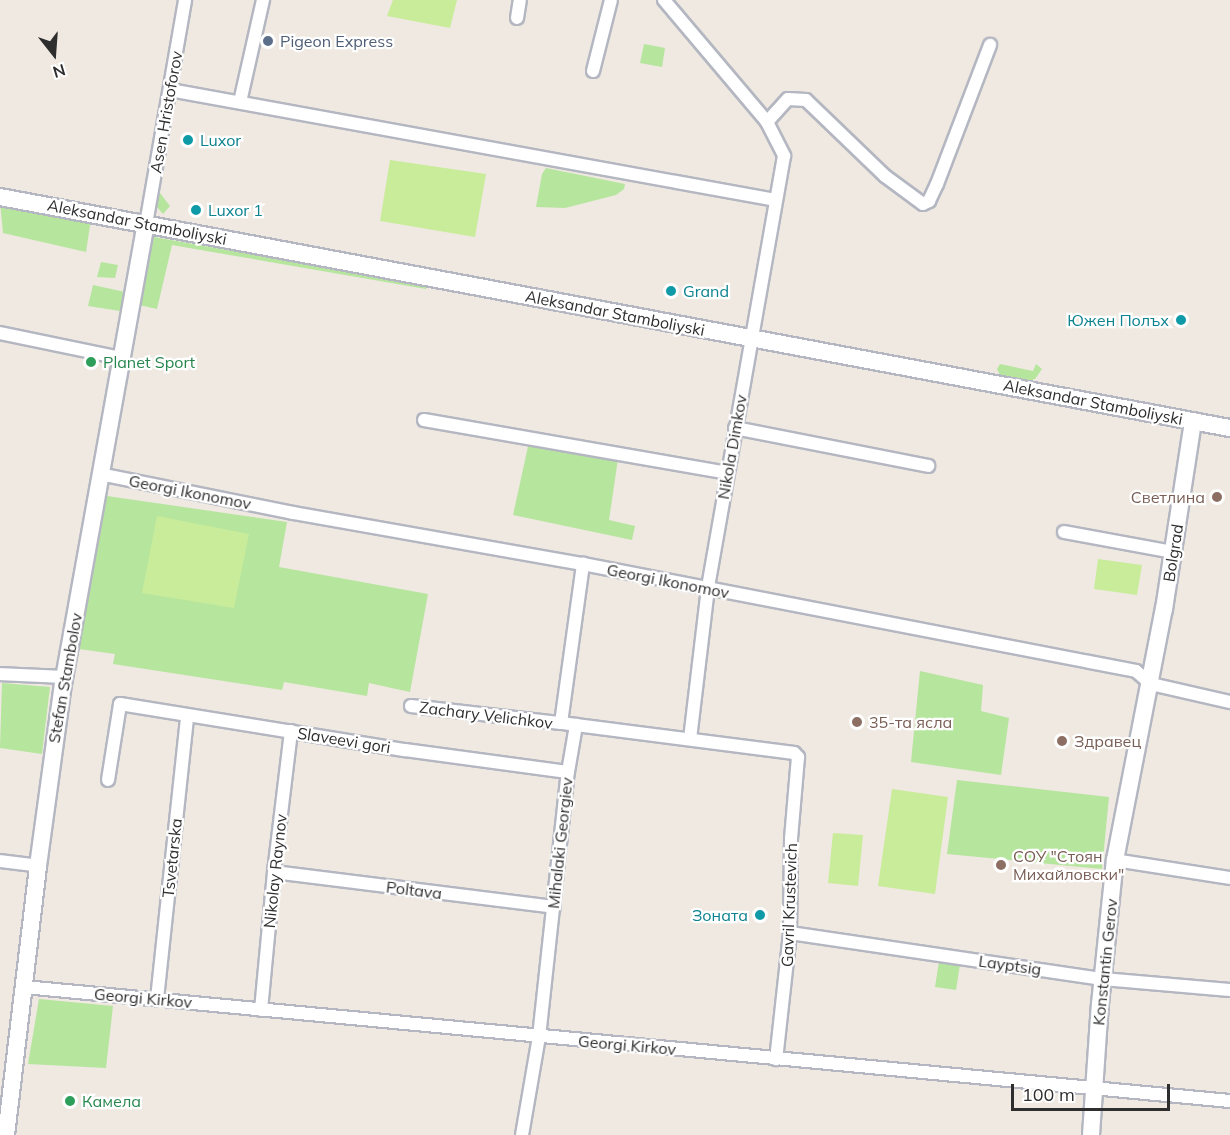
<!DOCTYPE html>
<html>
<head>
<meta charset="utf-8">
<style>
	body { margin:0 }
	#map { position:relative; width:1230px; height:1135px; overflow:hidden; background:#efe9e1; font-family:Mulish,sans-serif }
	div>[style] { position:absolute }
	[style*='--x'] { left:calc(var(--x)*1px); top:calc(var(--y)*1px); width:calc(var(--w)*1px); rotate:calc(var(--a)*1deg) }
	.green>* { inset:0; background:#b6e59e }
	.pitch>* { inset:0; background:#c9ec9a }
	.roads { filter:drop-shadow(2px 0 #b4b7c1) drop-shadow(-2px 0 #b4b7c1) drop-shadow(0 2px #b4b7c1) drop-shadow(0 -2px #b4b7c1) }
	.street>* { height:12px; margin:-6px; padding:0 6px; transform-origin:6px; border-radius:6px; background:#fff }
	.secondary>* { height:16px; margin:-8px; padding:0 8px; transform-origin:8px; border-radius:8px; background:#fff }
	.dots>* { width:16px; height:16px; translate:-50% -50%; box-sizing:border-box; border:3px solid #fff; border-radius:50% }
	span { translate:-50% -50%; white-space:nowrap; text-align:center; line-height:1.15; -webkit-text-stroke:4.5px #fff; paint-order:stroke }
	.service-label { font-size:16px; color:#4e5e75 }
	.left { translate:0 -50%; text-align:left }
	.street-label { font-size:16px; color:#2e2e2e }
	.culture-label { font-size:16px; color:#0d838f }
	.right { translate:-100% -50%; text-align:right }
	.leisure-label { font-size:16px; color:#27864d }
	.education-label { font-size:16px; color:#785e54 }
	.north { position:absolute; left:24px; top:24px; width:60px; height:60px; -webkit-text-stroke:4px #fff; paint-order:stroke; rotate:163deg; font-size:16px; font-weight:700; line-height:24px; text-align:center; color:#2e2e2e }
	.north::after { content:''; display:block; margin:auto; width:21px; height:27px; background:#2e2e2e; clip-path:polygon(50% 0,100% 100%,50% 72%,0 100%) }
	.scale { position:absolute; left:1011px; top:1084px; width:159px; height:27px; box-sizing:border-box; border:3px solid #2e2e2e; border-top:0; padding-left:8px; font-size:18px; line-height:21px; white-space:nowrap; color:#2e2e2e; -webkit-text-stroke:4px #fff; paint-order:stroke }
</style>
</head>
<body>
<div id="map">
	<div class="green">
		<div style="clip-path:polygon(644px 44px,665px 48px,662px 67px,640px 63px)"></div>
		<div style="clip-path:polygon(546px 168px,625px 184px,624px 189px,616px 195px,565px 208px,536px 207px,542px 174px)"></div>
		<div style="clip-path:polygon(160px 193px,170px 206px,163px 214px,156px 206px)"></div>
		<div style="clip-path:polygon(0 202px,91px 219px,86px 252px,3px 233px)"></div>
		<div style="clip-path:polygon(154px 237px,427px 286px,426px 289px,172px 245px,157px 309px,139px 305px)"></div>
		<div style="clip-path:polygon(101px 262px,118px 265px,115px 278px,97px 277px)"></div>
		<div style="clip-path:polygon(93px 285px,125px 292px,120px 311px,88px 306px)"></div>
		<div style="clip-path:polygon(1000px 364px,1033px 371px,1036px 364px,1042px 369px,1035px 379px,1028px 381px,1000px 375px,997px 369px)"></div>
		<div style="clip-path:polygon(529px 442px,618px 459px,609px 520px,635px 526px,632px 540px,513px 515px)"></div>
		<div style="clip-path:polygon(107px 496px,287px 522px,279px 567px,428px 594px,410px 692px,369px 683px,367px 696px,284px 682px,282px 690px,113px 664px,115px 654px,79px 649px)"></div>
		<div style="clip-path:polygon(920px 671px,983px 685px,981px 711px,1009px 718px,1001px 775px,911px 762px)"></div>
		<div style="clip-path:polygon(2px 683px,50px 687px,42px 754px,0 748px)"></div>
		<div style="clip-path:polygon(957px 780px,1109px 797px,1102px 869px,947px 854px)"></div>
		<div style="clip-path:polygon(940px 955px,961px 958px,956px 990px,935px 987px)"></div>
		<div style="clip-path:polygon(39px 999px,113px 1006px,106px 1068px,28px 1064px)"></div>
	</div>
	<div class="pitch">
		<div style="clip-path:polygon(393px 0,457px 0,450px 28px,387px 16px)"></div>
		<div style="clip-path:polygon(390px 160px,486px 174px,475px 237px,380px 221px)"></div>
		<div style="clip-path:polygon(157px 516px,249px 534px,234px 608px,142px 593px)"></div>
		<div style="clip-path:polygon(1098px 559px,1142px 565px,1137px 595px,1094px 589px)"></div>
		<div style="clip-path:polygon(892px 789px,948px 797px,935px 894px,878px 886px)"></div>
		<div style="clip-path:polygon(833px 833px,863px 835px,858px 886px,828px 883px)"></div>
	</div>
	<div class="roads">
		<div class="street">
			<div style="--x:664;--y:0;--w:160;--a:49.8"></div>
			<div style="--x:767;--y:122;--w:38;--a:63"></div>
			<div style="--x:784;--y:156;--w:439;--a:100"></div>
			<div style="--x:708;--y:588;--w:152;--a:96.8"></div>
			<div style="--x:517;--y:18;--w:18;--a:-81"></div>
			<div style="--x:593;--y:71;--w:73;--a:-75.8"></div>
			<div style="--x:170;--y:90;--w:615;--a:10.3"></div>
			<div style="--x:240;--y:102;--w:105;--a:-77.3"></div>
			<div style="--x:767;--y:122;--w:31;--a:-48"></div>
			<div style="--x:788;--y:99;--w:18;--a:3"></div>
			<div style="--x:806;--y:100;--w:110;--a:43.9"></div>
			<div style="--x:885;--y:176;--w:47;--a:36.4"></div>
			<div style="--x:923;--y:204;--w:7;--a:-27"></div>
			<div style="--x:929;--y:201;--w:19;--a:-65"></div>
			<div style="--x:937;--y:184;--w:149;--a:-69.1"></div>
			<div style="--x:146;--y:224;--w:227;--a:-80.1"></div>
			<div style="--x:0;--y:333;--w:124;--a:11.7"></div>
			<div style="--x:424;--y:420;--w:308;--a:9.9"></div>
			<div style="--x:735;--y:428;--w:197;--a:11.1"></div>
			<div style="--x:100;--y:474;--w:197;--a:11.4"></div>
			<div style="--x:293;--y:513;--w:294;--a:10"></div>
			<div style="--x:583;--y:564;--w:563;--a:10.95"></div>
			<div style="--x:1136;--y:671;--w:20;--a:41"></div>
			<div style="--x:1151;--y:684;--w:81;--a:12.8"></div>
			<div style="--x:1064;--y:532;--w:111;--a:10.4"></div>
			<div style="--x:0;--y:674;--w:64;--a:2.7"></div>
			<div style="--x:411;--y:706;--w:151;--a:6.5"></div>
			<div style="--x:576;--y:725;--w:220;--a:7.3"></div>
			<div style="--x:794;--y:753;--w:6;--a:45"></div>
			<div style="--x:798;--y:757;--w:81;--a:94.9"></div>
			<div style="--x:791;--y:838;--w:95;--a:90.6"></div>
			<div style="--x:790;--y:933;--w:127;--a:96.3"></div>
			<div style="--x:108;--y:780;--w:77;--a:-81"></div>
			<div style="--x:120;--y:704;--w:289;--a:9.2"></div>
			<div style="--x:405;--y:750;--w:164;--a:7.7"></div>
			<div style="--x:1115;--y:860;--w:116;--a:8.9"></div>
			<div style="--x:0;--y:861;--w:38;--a:7"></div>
			<div style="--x:274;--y:872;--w:282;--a:7.1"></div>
			<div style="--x:790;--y:933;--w:316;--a:8.4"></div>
			<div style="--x:1103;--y:979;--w:127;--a:5"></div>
			<div style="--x:24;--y:987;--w:1211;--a:5.4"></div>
			<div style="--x:157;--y:999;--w:285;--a:-83.9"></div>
			<div style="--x:261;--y:1010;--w:139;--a:-84.6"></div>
			<div style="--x:274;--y:872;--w:142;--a:-83.1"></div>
			<div style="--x:522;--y:1135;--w:99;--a:-80.2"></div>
			<div style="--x:539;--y:1037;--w:267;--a:-83.8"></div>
			<div style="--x:568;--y:772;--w:48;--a:-80.3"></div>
			<div style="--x:576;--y:725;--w:15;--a:-172"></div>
			<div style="--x:561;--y:723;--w:161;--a:-82.1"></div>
		</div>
		<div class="secondary">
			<div style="--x:0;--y:197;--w:1252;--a:10.64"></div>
			<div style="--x:6;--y:1135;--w:271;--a:-83.2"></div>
			<div style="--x:38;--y:866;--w:184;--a:-82.2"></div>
			<div style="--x:63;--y:684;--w:467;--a:-79.8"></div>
			<div style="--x:1091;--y:1135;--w:131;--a:-86.1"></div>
			<div style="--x:1100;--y:1004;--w:145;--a:-84.1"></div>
			<div style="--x:1115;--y:860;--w:256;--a:-79"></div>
			<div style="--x:1164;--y:609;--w:190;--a:-81.2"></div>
		</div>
	</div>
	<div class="dots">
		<div style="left:268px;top:41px;background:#5c6f8a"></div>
		<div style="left:188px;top:140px;background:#0f9aa8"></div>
		<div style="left:196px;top:210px;background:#0f9aa8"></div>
		<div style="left:671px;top:291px;background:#0f9aa8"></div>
		<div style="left:1181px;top:320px;background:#0f9aa8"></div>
		<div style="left:91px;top:362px;background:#2e9e5b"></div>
		<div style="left:1217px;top:497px;background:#8d6e63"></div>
		<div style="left:857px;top:722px;background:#8d6e63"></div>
		<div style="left:1062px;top:741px;background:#8d6e63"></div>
		<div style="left:1001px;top:865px;background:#8d6e63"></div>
		<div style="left:760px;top:915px;background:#0f9aa8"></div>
		<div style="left:70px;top:1101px;background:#2e9e5b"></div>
	</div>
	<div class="service-label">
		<span class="left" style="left:280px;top:41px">Pigeon Express</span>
	</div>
	<div class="street-label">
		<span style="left:166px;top:112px;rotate:-80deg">Asen Hristoforov</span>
		<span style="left:137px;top:222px;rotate:11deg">Aleksandar Stamboliyski</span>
		<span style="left:615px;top:313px;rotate:11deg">Aleksandar Stamboliyski</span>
		<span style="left:1093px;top:402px;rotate:11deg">Aleksandar Stamboliyski</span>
		<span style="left:732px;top:447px;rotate:-80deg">Nikola Dimkov</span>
		<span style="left:190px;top:492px;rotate:11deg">Georgi Ikonomov</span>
		<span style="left:1173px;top:553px;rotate:-81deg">Bolgrad</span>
		<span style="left:668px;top:581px;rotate:11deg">Georgi Ikonomov</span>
		<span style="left:65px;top:678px;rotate:-80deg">Stefan Stambolov</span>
		<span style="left:486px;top:715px;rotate:7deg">Zachary Velichkov</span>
		<span style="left:344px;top:740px;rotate:9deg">Slaveevi gori</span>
		<span style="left:560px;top:843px;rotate:-84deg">Mihalaki Georgiev</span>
		<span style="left:172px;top:858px;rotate:-84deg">Tsvetarska</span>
		<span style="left:275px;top:871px;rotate:-84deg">Nikolay Raynov</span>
		<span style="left:414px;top:890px;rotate:7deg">Poltava</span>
		<span style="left:789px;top:905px;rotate:-88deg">Gavril Krustevich</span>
		<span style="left:1105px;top:962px;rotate:-84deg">Konstantin Gerov</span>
		<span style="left:1010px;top:965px;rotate:8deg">Layptsig</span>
		<span style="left:143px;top:998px;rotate:5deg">Georgi Kirkov</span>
		<span style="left:627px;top:1045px;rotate:5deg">Georgi Kirkov</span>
	</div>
	<div class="culture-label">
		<span class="left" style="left:200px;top:140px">Luxor</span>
		<span class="left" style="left:208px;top:210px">Luxor 1</span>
		<span class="left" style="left:683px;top:291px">Grand</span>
		<span class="right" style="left:1169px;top:320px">Южен Полъх</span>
		<span class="right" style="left:748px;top:915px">Зоната</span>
	</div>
	<div class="leisure-label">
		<span class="left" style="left:103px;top:362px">Planet Sport</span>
		<span class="left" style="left:82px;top:1101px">Камела</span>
	</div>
	<div class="education-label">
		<span class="right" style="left:1205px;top:497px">Светлина</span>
		<span class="left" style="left:869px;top:722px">35-та ясла</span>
		<span class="left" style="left:1074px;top:741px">Здравец</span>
		<span class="left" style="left:1013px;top:865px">СОУ "Стоян<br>Михайловски"</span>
	</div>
	<div class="north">N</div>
	<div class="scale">100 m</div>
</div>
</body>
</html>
